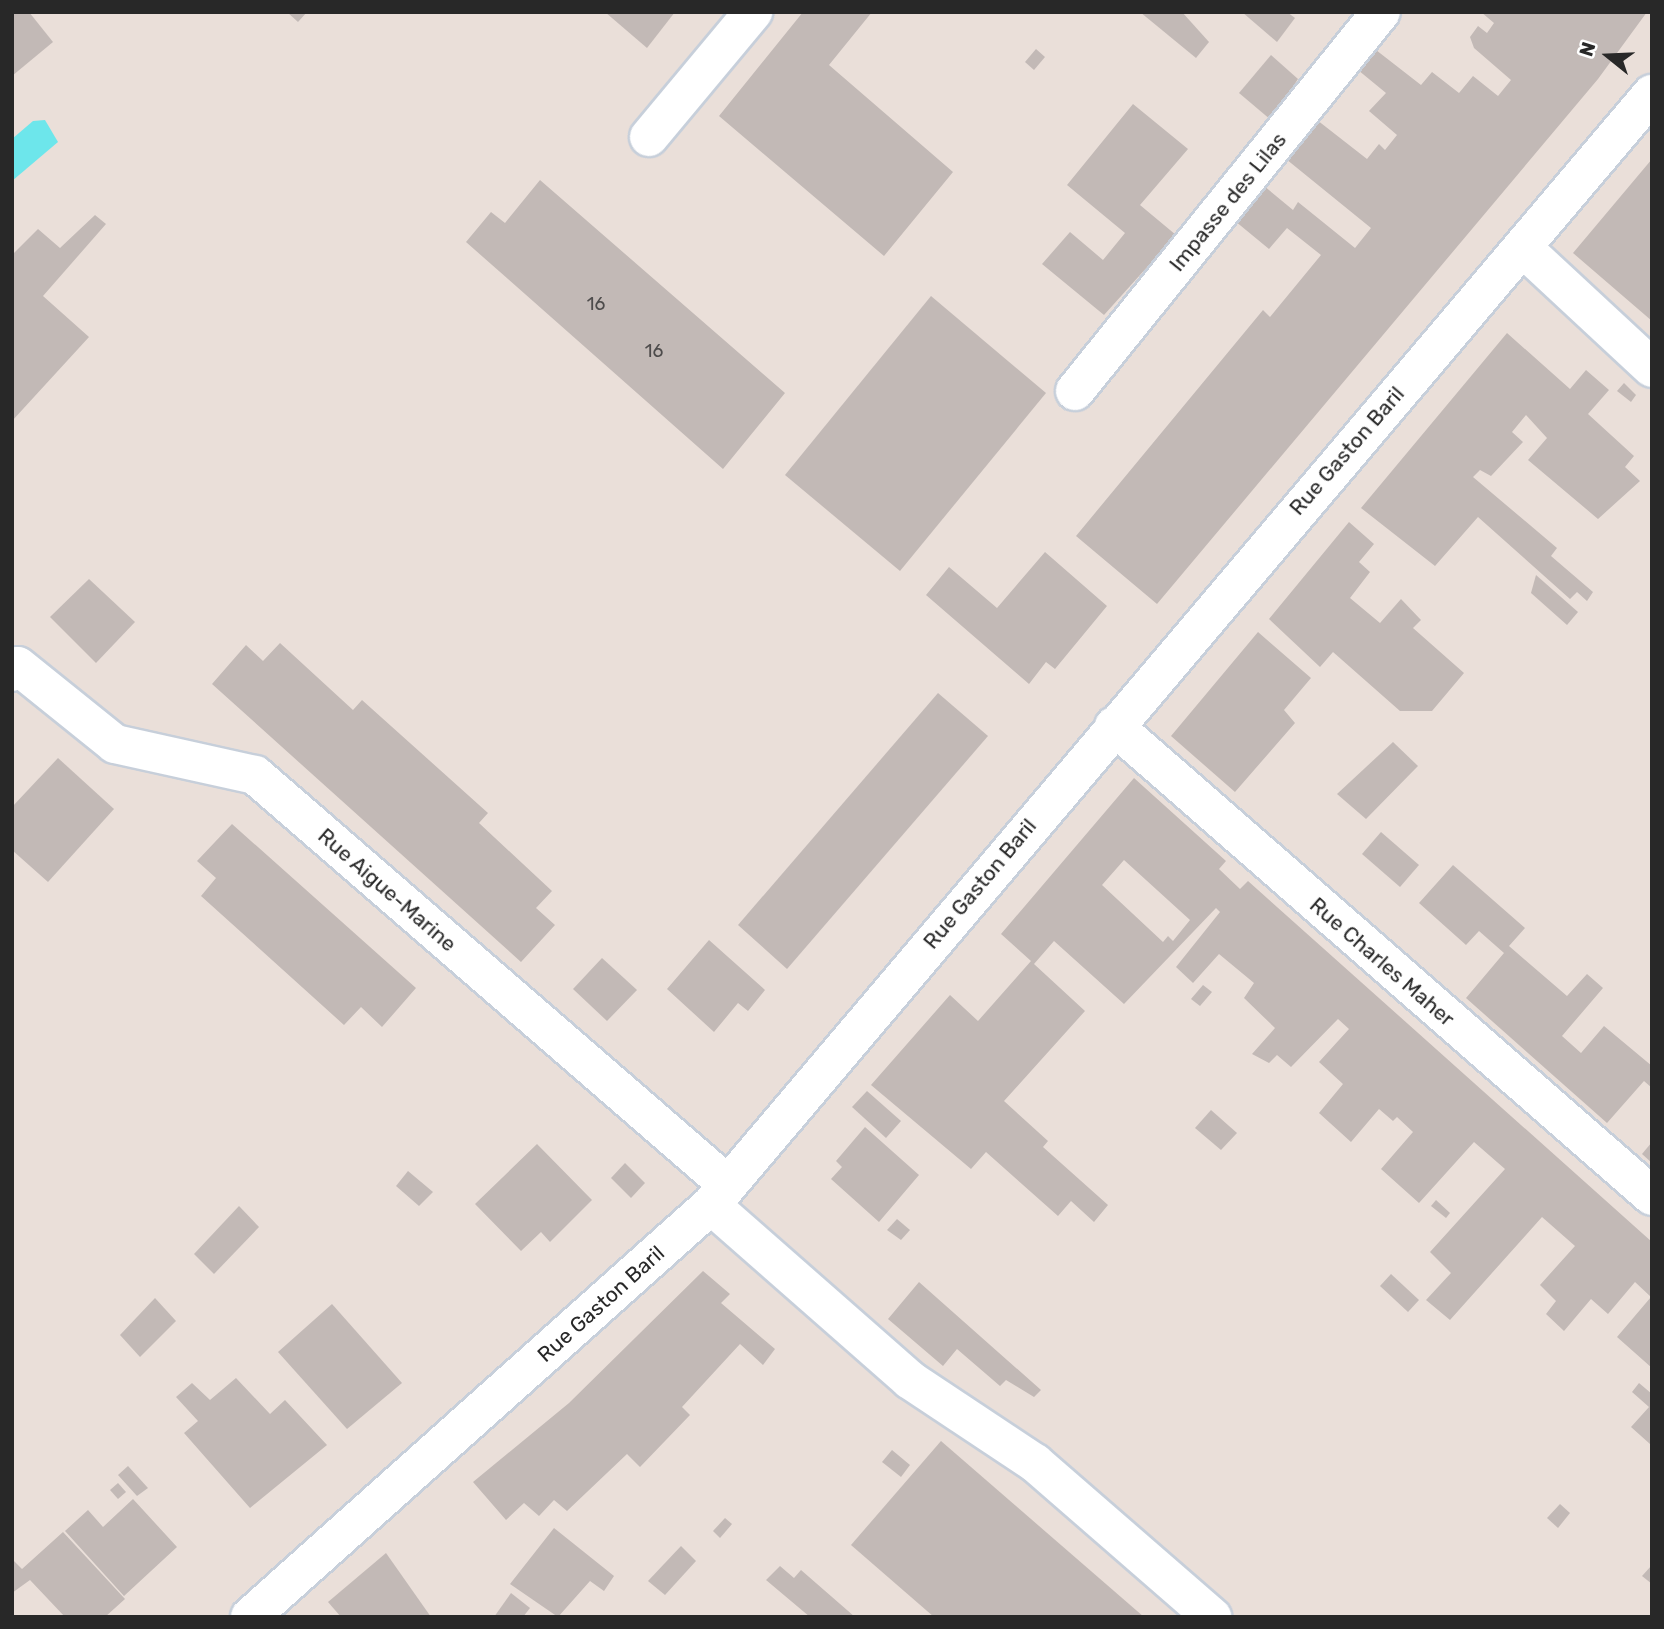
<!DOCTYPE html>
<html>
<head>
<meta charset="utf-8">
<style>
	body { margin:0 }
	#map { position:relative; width:1664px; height:1629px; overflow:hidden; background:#eadfd9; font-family:Rubik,sans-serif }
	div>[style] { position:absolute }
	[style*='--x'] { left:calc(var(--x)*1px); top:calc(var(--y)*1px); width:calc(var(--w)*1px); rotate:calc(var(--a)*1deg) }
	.water>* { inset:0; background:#6de6eb }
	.building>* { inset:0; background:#c2b9b6 }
	.roads { filter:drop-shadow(2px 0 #c7cfda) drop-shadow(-2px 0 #c7cfda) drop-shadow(0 2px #c7cfda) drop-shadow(0 -2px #c7cfda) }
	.minor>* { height:38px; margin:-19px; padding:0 19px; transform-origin:19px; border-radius:19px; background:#fff }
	span { translate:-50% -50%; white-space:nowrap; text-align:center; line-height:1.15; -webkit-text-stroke:5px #fff; paint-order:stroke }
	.number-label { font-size:18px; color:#4e4c4c }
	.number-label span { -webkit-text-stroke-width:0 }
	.street-label { font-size:21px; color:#282828 }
	.frame { position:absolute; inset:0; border:14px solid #282828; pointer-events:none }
	.north { position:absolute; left:1573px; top:21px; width:70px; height:70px; -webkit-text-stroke:5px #fff; paint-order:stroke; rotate:288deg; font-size:19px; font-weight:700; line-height:28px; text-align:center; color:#282828 }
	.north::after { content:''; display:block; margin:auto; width:24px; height:32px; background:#282828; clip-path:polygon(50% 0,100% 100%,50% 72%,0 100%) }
</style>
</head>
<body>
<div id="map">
	<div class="water">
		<div style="clip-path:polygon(45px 120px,58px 142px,12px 181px,12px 139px,33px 121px)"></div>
	</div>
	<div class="building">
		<div style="clip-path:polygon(12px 12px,29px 12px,53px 42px,12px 76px)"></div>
		<div style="clip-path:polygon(287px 12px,307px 12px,298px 22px)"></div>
		<div style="clip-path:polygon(605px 12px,675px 12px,647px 48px)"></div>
		<div style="clip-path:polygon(803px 12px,872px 12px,829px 65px,953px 172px,884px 256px,719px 116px)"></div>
		<div style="clip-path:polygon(1140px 12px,1182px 12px,1209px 42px,1196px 58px)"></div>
		<div style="clip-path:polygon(1242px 12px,1287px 12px,1295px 18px,1277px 42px)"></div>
		<div style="clip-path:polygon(1481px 12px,1647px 12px,1598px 79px,1157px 604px,1076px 536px,1263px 310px,1270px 317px,1321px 255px,1287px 228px,1269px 249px,1235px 221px,1264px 186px,1293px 210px,1298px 202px,1355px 248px,1371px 228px,1286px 159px,1317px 120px,1367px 159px,1379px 144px,1385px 150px,1397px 135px,1369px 111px,1386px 93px,1358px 70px,1376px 50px,1421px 85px,1432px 72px,1459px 93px,1473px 76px,1498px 96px,1511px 80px,1474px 48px,1470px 37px,1478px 26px,1487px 33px,1494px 23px)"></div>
		<div style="clip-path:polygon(1036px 49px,1045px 57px,1034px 70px,1025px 62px)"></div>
		<div style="clip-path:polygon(1271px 55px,1298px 79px,1271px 120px,1239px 93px)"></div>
		<div style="clip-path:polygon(1133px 104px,1188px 149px,1140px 205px,1176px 235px,1104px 315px,1042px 264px,1070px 232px,1103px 260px,1125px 233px,1067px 185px)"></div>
		<div style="clip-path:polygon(1652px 159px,1651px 282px,1652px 321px,1573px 253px)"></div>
		<div style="clip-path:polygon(540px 180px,785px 393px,723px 469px,466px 242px,491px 212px,505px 223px)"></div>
		<div style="clip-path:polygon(95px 215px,106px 224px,43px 296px,89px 337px,12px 421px,12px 255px,38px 229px,60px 248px)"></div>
		<div style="clip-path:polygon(931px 296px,1046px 393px,900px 571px,785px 475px)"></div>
		<div style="clip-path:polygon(1507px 333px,1570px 389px,1586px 370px,1609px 390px,1588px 414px,1634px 456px,1625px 467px,1640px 481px,1598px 519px,1528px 460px,1547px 438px,1526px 415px,1512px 432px,1523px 442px,1491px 476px,1480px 470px,1473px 477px,1557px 548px,1551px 556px,1593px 592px,1587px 601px,1577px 592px,1570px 599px,1478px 517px,1435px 566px,1361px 508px)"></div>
		<div style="clip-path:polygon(1624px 383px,1636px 395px,1631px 402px,1617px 391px)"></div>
		<div style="clip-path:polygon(1349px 522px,1374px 544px,1359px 562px,1370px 572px,1350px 598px,1380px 623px,1401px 599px,1421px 620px,1413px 628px,1464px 673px,1432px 711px,1400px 711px,1333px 652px,1320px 667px,1269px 619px)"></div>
		<div style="clip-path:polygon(1045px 552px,1107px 606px,1055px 669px,1046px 662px,1029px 684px,926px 595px,949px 567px,997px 608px)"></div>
		<div style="clip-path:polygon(1536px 575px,1578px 612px,1567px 625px,1531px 593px)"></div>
		<div style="clip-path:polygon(89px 579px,135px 622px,96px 663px,50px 617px)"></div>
		<div style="clip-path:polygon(1258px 632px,1311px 678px,1284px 710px,1295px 723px,1235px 792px,1171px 736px)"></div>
		<div style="clip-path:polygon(280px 643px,353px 710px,362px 700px,488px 813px,479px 823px,552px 891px,536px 908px,555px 925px,521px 962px,212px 684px,246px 645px,263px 661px)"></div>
		<div style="clip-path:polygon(938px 693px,988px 736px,787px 969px,738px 925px)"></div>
		<div style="clip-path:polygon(1393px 742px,1418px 766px,1366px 819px,1337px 794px)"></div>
		<div style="clip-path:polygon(58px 758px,114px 809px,48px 882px,12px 850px,12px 807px)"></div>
		<div style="clip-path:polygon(evenodd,1134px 778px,1226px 861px,1219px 869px,1240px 889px,1248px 881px,1652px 1242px,1652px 1368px,1617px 1337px,1651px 1297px,1635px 1282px,1608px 1314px,1591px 1299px,1564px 1331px,1546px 1314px,1556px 1301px,1540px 1285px,1575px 1246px,1542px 1217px,1450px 1320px,1426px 1300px,1451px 1273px,1430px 1252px,1505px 1169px,1474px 1142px,1419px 1203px,1381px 1169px,1413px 1132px,1397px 1117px,1393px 1121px,1379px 1109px,1351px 1142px,1330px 1123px,1319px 1113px,1343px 1084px,1319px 1062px,1349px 1029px,1338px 1019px,1291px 1067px,1277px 1055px,1269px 1063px,1252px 1054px,1275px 1028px,1244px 998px,1254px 983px,1219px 954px,1193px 983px,1176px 967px,1220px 912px,1216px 908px,1124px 1004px,1054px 941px,1034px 964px,1085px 1011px,1004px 1101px,1048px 1141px,1043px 1147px,1108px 1205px,1094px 1222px,1071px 1201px,1058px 1216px,986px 1152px,971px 1169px,871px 1085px,950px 995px,978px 1021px,1031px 961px,1001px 934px,1134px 778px,1124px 860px,1190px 920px,1173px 941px,1168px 936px,1163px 942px,1102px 885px,1124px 860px)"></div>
		<div style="clip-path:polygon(232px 824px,416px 988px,382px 1027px,361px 1007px,344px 1025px,201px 896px,216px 878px,197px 861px)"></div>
		<div style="clip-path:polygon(1381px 832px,1419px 865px,1400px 887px,1362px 854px)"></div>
		<div style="clip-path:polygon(1453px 865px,1525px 928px,1509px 946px,1567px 996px,1587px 974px,1603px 988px,1562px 1036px,1581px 1053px,1604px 1026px,1652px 1066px,1652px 1088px,1644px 1081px,1607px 1123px,1466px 998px,1504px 953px,1479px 931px,1466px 945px,1419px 903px)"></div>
		<div style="clip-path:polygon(709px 940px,765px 990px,748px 1011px,738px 1003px,714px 1032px,667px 989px)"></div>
		<div style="clip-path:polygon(602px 958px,637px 990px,607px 1021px,573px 989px)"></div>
		<div style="clip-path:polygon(1203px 985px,1212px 992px,1200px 1006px,1191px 999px)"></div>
		<div style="clip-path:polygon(867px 1091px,901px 1121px,886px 1138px,852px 1107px)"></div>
		<div style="clip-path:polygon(1211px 1110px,1237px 1133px,1221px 1150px,1195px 1128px)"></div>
		<div style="clip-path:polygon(865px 1127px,919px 1175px,879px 1222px,831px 1179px,842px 1167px,836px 1161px)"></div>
		<div style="clip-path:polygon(1652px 1142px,1652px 1163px,1642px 1154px)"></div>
		<div style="clip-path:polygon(537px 1144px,592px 1200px,550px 1242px,541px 1232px,521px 1251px,475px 1204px)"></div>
		<div style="clip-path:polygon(625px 1163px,645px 1183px,631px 1198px,611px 1178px)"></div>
		<div style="clip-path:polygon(408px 1171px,433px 1192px,419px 1206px,396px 1186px)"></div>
		<div style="clip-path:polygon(1436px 1200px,1450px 1213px,1446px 1218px,1431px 1206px)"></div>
		<div style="clip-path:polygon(239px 1206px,259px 1227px,214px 1274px,194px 1254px)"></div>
		<div style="clip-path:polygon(897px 1219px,910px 1230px,901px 1240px,887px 1230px)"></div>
		<div style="clip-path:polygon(703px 1271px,730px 1294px,721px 1303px,775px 1349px,763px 1365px,740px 1344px,682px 1407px,690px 1415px,640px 1467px,627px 1454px,567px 1511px,554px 1500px,539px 1516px,524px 1503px,506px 1520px,473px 1482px,569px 1403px)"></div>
		<div style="clip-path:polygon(1391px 1274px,1419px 1300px,1408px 1312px,1380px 1286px)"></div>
		<div style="clip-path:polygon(919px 1282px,1041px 1390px,1034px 1397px,1006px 1380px,1000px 1386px,957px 1349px,943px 1366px,888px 1319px)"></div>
		<div style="clip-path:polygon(155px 1298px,176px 1321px,140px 1357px,120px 1335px)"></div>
		<div style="clip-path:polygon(332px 1304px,402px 1383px,347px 1429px,278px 1352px)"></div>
		<div style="clip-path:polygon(236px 1378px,270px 1414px,285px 1400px,327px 1445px,250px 1508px,184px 1433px,198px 1421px,176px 1397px,192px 1383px,210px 1400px)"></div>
		<div style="clip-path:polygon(1639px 1383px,1652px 1394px,1650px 1444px,1631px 1427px,1649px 1407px,1632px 1392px)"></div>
		<div style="clip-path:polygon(941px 1441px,1144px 1617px,934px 1617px,851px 1545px)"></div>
		<div style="clip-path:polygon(892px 1450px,910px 1465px,901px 1477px,882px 1462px)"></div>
		<div style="clip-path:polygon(128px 1466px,148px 1488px,137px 1496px,118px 1475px)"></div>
		<div style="clip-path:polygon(118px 1483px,126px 1492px,118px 1499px,110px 1490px)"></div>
		<div style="clip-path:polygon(133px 1499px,177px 1547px,124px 1596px,65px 1531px,88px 1510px,103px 1527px)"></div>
		<div style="clip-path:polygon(1560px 1504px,1570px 1513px,1558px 1528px,1547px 1518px)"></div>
		<div style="clip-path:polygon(725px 1518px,732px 1524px,720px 1538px,713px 1531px)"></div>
		<div style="clip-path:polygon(554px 1528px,614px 1576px,604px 1591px,590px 1581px,558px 1617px,510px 1584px)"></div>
		<div style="clip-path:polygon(63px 1532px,125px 1599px,105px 1617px,65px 1617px,30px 1580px,12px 1593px,12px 1559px,22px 1569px)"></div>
		<div style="clip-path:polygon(681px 1546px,696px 1561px,665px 1595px,648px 1581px)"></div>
		<div style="clip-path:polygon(386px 1553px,431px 1617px,341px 1617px,328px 1602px)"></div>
		<div style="clip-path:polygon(1652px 1565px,1652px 1584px,1642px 1576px)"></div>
		<div style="clip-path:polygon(780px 1566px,794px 1578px,801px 1570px,855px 1617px,810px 1617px,766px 1580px)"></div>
		<div style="clip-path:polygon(511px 1593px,530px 1608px,523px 1617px,494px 1617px)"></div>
	</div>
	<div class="roads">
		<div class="minor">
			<div style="--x:649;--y:137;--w:163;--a:-50.2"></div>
			<div style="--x:1523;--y:248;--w:176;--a:42.9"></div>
			<div style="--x:1075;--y:391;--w:487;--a:-51.1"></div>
			<div style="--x:12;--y:672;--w:8;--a:-45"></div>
			<div style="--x:18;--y:666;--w:124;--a:38.8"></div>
			<div style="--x:115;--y:744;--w:143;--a:12.5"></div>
			<div style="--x:255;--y:775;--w:626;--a:40.92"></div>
			<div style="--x:1114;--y:726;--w:714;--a:41.14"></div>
			<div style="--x:711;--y:1205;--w:265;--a:41.3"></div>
			<div style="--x:910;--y:1380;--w:150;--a:33.6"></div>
			<div style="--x:1035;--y:1463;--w:235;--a:41"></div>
			<div style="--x:250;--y:1617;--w:618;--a:-41.79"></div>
			<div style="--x:711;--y:1205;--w:1456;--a:-49.74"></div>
		</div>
	</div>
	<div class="number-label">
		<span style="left:596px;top:304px">16</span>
		<span style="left:654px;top:351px">16</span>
	</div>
	<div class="street-label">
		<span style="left:1228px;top:202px;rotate:-51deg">Impasse des Lilas</span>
		<span style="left:1347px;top:451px;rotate:-49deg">Rue Gaston Baril</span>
		<span style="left:980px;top:884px;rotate:-50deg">Rue Gaston Baril</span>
		<span style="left:387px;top:890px;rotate:41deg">Rue Aigue-Marine</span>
		<span style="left:1382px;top:962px;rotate:41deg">Rue Charles Maher</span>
		<span style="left:601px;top:1304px;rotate:-42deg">Rue Gaston Baril</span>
	</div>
	<div class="frame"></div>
	<div class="north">N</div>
</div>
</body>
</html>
